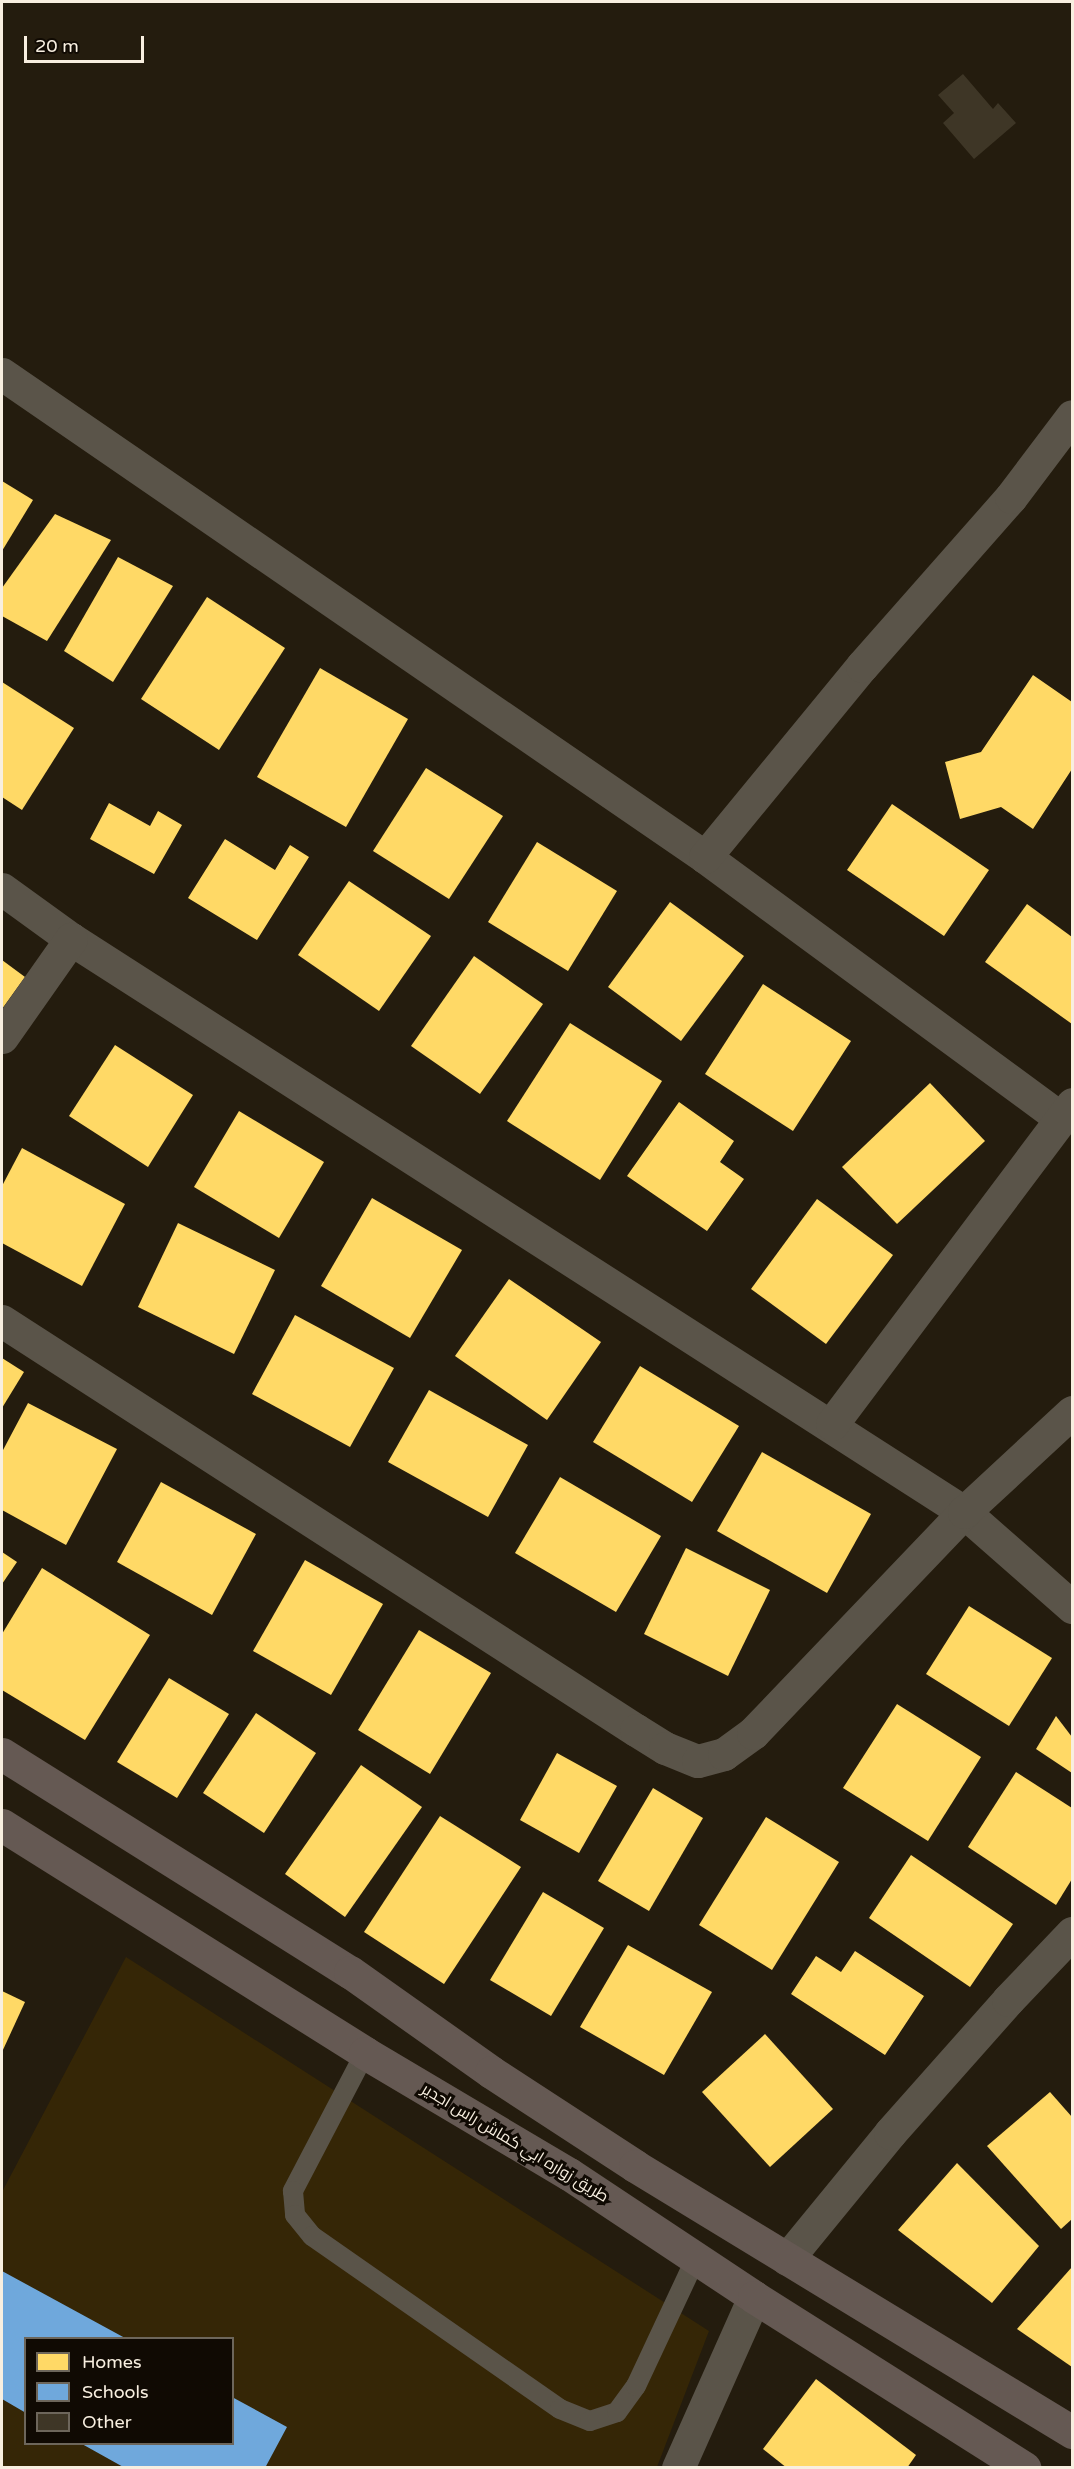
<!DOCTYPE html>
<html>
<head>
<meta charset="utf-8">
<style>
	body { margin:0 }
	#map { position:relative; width:1074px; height:2469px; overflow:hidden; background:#241c0e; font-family:"Varela Round",Cairo,sans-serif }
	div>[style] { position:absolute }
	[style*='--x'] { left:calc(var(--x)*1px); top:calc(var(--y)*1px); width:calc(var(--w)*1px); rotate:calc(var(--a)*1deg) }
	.built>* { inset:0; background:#352606 }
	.homes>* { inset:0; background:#ffd966 }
	.schools>* { inset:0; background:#6fa8dc }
	.building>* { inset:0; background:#3e3626 }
	.lane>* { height:20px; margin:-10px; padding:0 10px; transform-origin:10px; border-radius:10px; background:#5a5449 }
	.street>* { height:33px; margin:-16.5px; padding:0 16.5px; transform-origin:16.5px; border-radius:16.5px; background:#5a5449 }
	.primary>* { height:33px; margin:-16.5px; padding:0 16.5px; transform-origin:16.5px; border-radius:16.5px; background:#655953 }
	span { translate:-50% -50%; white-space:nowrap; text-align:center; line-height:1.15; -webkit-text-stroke:6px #100a03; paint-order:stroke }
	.street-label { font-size:16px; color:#f8efe0 }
	.frame { position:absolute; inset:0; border:3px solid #f8efe0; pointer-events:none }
	.legend { position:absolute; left:24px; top:2337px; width:210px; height:108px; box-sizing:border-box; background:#100a03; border:2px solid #6d665b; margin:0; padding:8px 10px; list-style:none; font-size:18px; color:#f8efe0 }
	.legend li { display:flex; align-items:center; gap:12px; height:30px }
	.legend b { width:30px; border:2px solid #6d665b }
	.scale { position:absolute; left:24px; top:36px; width:120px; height:27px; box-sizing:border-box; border:3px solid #f8efe0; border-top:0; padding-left:8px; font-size:18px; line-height:21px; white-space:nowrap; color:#f8efe0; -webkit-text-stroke:4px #100a03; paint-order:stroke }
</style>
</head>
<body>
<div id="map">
	<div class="built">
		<div style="clip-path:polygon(evenodd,126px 1957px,709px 2331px,657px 2467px,2px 2468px,2px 2192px,126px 1957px,26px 2338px,232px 2338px,232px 2444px,26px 2444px,26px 2338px)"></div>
	</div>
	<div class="homes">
		<div style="clip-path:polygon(2px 481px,33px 500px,2px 551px)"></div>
		<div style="clip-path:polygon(55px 514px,111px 540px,47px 641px,2px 616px,2px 588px)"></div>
		<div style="clip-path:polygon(118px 557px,173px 586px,113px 682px,64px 651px)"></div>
		<div style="clip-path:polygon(207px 597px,285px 648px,219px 750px,141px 699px)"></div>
		<div style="clip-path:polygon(320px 668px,408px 719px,346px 827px,257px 777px)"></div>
		<div style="clip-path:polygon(1033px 675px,1072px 702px,1072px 769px,1033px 829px,1001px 807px,960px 819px,945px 762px,981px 752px)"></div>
		<div style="clip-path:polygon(2px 682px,74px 728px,22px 810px,2px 797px)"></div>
		<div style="clip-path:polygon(426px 768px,503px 816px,449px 899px,373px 851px)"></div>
		<div style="clip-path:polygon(109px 803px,150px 826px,158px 811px,182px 825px,154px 874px,90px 839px)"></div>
		<div style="clip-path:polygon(892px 804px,989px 870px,944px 936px,847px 870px)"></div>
		<div style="clip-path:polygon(225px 839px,275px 870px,290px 845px,309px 857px,257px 940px,188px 898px)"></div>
		<div style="clip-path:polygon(537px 842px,617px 891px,568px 971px,488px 922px)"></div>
		<div style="clip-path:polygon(349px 881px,431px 936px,379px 1011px,298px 955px)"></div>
		<div style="clip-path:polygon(670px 902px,744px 956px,681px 1041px,608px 987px)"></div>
		<div style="clip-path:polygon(1027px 904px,1072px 937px,1072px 1024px,985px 962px)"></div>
		<div style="clip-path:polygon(474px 956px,543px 1004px,480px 1094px,411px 1046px)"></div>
		<div style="clip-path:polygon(2px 960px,25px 977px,2px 1009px)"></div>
		<div style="clip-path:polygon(763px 984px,851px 1041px,793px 1131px,705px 1074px)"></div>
		<div style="clip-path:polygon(570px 1023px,662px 1081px,600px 1180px,507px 1121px)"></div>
		<div style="clip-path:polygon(115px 1045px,193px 1095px,148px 1167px,69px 1116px)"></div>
		<div style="clip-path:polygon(930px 1083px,985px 1141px,897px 1224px,842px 1167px)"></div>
		<div style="clip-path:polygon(679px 1102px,734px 1141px,720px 1162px,744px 1179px,707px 1231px,627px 1176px)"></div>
		<div style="clip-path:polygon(239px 1111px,324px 1162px,279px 1238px,194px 1187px)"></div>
		<div style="clip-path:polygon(22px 1148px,125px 1204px,82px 1286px,2px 1243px,2px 1186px)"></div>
		<div style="clip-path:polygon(372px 1198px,462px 1250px,410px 1338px,321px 1286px)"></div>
		<div style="clip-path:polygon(817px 1199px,893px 1255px,826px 1344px,751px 1289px)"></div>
		<div style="clip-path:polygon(178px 1223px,275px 1270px,234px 1354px,138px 1307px)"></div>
		<div style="clip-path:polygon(509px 1279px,601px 1342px,547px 1420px,455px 1356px)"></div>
		<div style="clip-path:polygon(295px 1315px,394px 1368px,350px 1447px,252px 1394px)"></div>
		<div style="clip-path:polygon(2px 1358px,24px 1372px,2px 1408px)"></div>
		<div style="clip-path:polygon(640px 1366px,739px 1426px,692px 1502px,593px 1442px)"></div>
		<div style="clip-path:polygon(429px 1390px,528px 1445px,488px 1517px,388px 1462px)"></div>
		<div style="clip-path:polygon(28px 1403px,117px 1449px,66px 1545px,2px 1510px,2px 1452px)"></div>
		<div style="clip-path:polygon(762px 1452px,871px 1514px,827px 1593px,717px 1531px)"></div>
		<div style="clip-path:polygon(560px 1477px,661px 1536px,616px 1612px,515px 1553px)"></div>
		<div style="clip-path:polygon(161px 1482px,256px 1534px,212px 1615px,117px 1562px)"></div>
		<div style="clip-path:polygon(686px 1548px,770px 1590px,728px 1676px,644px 1634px)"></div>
		<div style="clip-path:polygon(2px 1552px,17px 1562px,2px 1584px)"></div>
		<div style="clip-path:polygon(305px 1560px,383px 1604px,331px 1695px,253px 1651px)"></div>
		<div style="clip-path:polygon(42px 1568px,150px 1635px,85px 1740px,2px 1690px,2px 1634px)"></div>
		<div style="clip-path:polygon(969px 1606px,1052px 1658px,1009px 1726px,926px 1674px)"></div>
		<div style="clip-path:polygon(419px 1630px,491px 1673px,430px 1774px,358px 1730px)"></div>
		<div style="clip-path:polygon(169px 1678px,229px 1714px,177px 1798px,117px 1762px)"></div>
		<div style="clip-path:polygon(897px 1704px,981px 1757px,928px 1841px,843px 1788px)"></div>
		<div style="clip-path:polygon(256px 1713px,316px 1753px,264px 1833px,203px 1793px)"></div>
		<div style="clip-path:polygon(1056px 1716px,1072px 1737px,1072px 1773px,1036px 1749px)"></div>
		<div style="clip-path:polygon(557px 1753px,617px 1786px,579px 1853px,520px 1820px)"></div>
		<div style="clip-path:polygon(361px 1765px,422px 1807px,345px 1917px,285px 1874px)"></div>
		<div style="clip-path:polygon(1016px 1772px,1072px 1808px,1072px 1879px,1056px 1905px,968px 1847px)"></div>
		<div style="clip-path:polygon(653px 1788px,703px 1818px,649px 1911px,598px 1881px)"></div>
		<div style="clip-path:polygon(440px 1816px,521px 1867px,444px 1984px,364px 1932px)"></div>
		<div style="clip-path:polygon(766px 1817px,839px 1862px,772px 1970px,699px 1925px)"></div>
		<div style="clip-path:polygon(911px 1855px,1013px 1924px,970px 1987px,869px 1918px)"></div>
		<div style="clip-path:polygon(543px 1892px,604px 1928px,551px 2016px,490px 1980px)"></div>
		<div style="clip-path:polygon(628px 1945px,712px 1992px,664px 2075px,580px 2027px)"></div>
		<div style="clip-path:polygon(855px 1951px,924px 1996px,885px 2055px,791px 1994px,816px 1956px,841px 1972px)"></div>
		<div style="clip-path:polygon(2px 1991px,25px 2002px,2px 2052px)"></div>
		<div style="clip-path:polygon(765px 2034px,833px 2109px,770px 2167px,702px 2092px)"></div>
		<div style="clip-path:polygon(1050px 2092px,1072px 2117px,1072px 2219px,1061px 2229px,987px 2146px)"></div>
		<div style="clip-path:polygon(957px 2163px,1039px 2246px,992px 2303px,898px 2230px)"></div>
		<div style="clip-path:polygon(1072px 2267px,1072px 2367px,1017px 2329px)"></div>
		<div style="clip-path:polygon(816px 2379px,916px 2455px,907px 2468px,787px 2468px,763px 2449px)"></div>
	</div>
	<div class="schools">
		<div style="clip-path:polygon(2px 2271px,125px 2338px,26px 2338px,26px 2413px,2px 2399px)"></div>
		<div style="clip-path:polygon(232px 2397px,287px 2427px,265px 2468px,125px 2468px,82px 2444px,232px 2444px)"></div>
	</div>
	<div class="building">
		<div style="clip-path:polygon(963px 74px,993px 109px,998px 103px,1016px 123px,974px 159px,943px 123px,954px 113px,938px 95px)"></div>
	</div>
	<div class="lane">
		<div style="--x:365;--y:2053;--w:156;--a:117.6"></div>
		<div style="--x:293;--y:2191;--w:24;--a:85"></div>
		<div style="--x:295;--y:2215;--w:27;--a:51"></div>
		<div style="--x:312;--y:2236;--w:302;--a:34.9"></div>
		<div style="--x:560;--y:2409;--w:32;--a:22"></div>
		<div style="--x:590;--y:2421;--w:28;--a:-18"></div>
		<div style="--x:617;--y:2412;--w:32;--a:-54"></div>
		<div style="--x:636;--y:2386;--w:141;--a:-64.9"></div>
	</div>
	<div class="street">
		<div style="--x:2;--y:374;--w:853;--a:34.49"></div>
		<div style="--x:705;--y:857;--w:441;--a:36.3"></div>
		<div style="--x:705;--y:857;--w:247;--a:-50.6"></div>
		<div style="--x:862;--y:666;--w:225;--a:-48.6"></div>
		<div style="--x:1011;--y:497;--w:101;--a:-53"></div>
		<div style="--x:2;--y:889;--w:85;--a:35.9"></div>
		<div style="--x:71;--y:939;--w:1061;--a:32.69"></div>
		<div style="--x:964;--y:1512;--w:144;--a:41.3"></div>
		<div style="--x:2;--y:1037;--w:120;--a:-54.9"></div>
		<div style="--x:2;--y:1321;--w:754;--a:32.83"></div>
		<div style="--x:636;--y:1730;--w:34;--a:32"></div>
		<div style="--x:665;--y:1748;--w:35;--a:22"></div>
		<div style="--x:698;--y:1761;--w:27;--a:-15"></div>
		<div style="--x:724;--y:1754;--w:36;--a:-36"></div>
		<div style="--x:753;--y:1733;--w:306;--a:-46.3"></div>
		<div style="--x:964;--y:1512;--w:147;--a:-42.8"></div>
		<div style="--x:832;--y:1424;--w:400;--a:-53.1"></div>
		<div style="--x:787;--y:2259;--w:163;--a:-50.7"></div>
		<div style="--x:890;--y:2133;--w:178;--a:-48.4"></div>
		<div style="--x:1008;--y:2000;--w:93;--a:-46.3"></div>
		<div style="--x:678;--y:2468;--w:187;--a:-66"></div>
	</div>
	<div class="primary">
		<div style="--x:2;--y:1754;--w:411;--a:32.1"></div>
		<div style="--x:350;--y:1972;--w:173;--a:35.3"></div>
		<div style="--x:491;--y:2072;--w:172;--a:33.1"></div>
		<div style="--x:635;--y:2166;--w:512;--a:31.33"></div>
		<div style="--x:2;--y:1825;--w:429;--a:32.1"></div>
		<div style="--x:365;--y:2053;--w:237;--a:30.7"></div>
		<div style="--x:569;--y:2174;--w:222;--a:33.6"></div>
		<div style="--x:754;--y:2297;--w:320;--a:32.3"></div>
	</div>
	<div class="street-label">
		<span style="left:515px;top:2143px;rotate:31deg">طريق زواره ابي كماش راس اجدير</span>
	</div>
	<div class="frame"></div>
	<ul class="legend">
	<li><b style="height:16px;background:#ffd966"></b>Homes</li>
	<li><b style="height:16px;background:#6fa8dc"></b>Schools</li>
	<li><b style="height:16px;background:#3e3626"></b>Other</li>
	</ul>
	<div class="scale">20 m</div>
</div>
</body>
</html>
